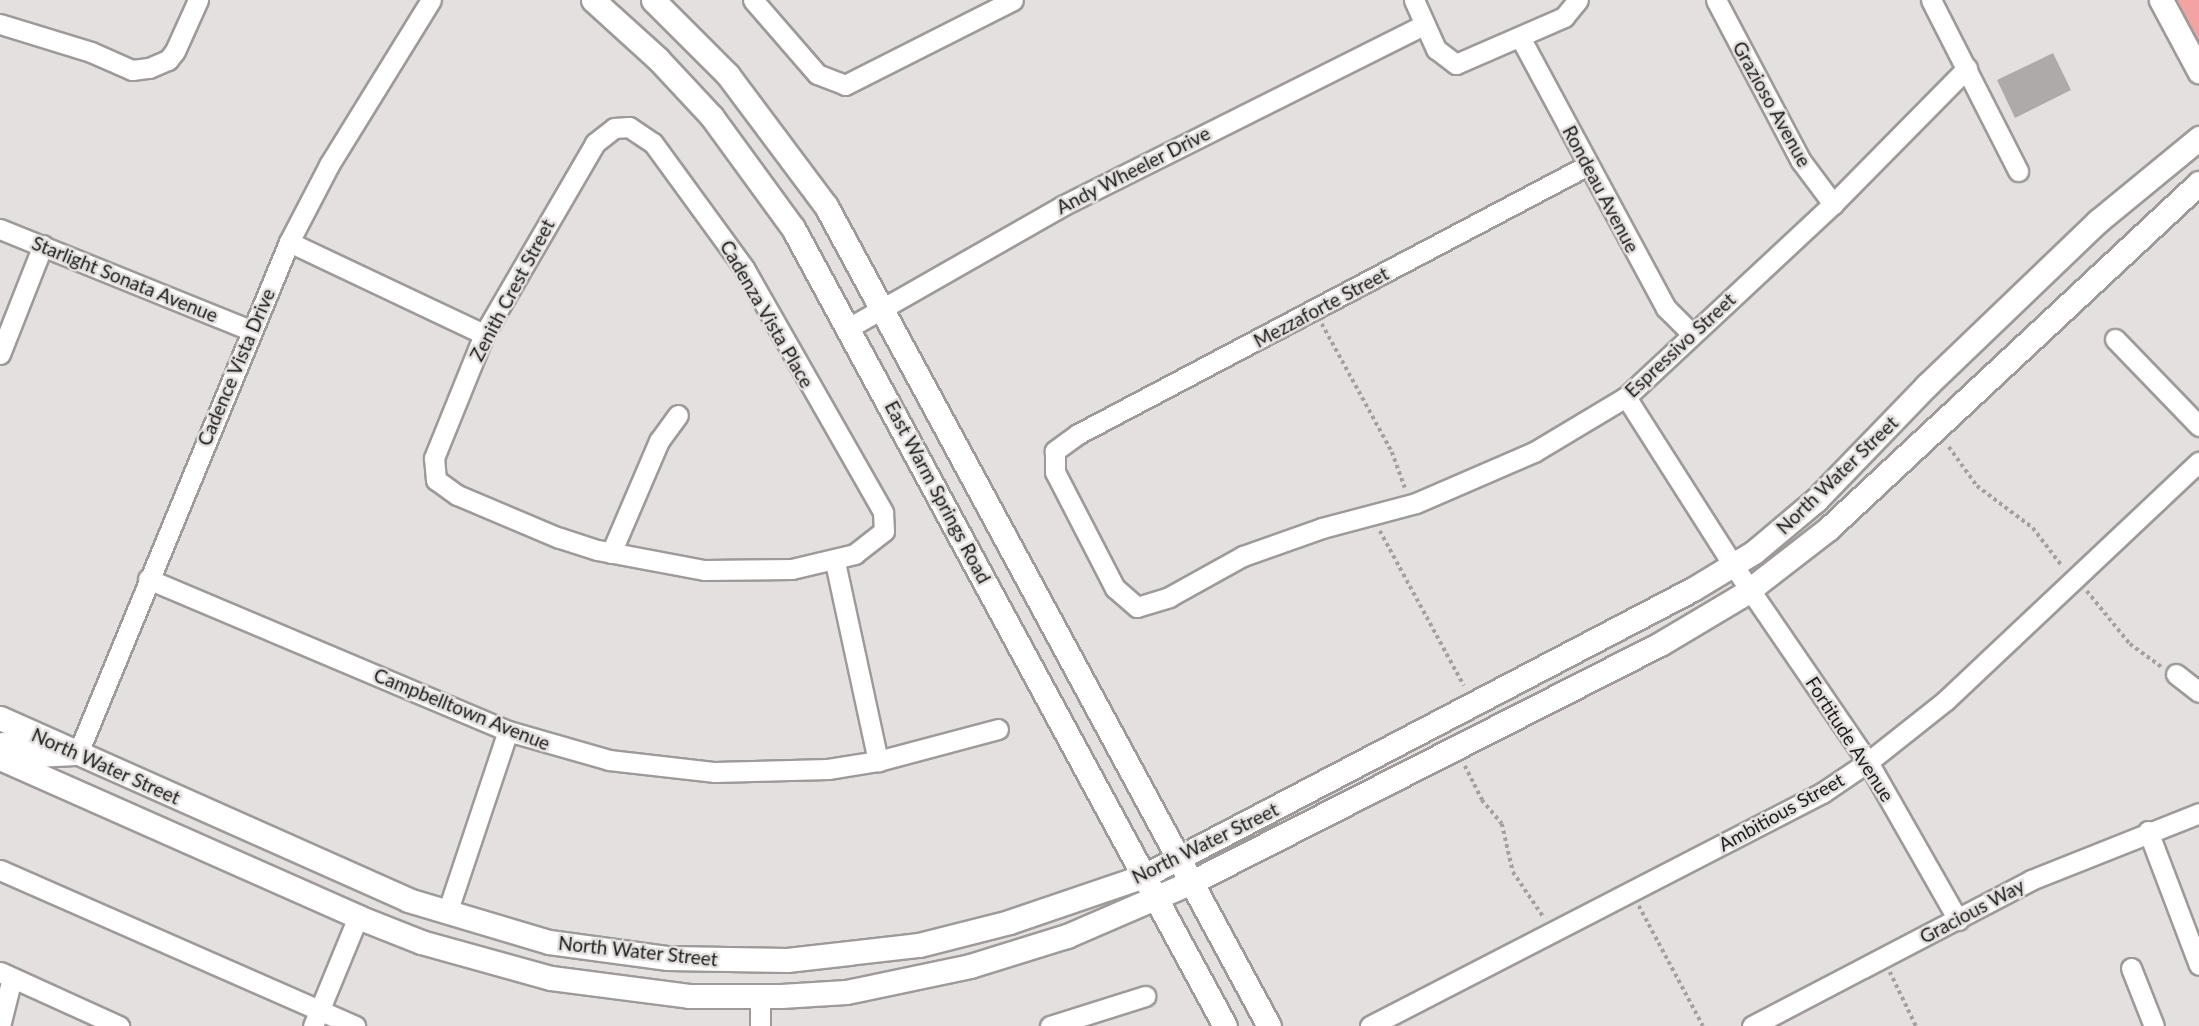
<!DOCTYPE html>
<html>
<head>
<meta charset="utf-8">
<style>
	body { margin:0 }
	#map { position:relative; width:2199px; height:1026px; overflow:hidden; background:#e4e0df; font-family:Lato,sans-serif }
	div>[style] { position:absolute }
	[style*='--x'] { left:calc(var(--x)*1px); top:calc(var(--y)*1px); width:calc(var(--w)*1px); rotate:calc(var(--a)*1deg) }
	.green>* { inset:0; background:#f3a3a2 }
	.building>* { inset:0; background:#afaaaa }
	.path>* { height:3.5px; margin-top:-1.75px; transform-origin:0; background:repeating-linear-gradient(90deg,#a3a09f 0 3.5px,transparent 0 7px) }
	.roads { filter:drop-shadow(2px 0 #9e9a99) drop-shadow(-2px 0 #9e9a99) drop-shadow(0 2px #9e9a99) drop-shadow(0 -2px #9e9a99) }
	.minor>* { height:19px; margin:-9.5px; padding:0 9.5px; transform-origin:9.5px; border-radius:9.5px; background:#fff }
	.major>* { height:23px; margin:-11.5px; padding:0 11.5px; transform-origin:11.5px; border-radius:11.5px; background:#fff }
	span { translate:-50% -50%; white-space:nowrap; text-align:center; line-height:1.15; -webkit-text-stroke:5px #e4e0df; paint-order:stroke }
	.street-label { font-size:19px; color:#1d1b1b }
</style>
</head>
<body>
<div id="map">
	<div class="green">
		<div style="clip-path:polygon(2169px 0,2199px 0,2199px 58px)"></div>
	</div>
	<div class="building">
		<div style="clip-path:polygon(2053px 53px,2071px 90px,2015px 118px,1997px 80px)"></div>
	</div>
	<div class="path">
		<div style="--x:1322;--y:324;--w:146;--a:61.3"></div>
		<div style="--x:1392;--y:452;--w:38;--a:70"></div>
		<div style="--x:1949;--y:447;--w:48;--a:54.3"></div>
		<div style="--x:1977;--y:486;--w:70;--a:36.9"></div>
		<div style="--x:2033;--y:528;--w:48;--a:52.7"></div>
		<div style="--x:1380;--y:531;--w:176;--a:61.5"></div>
		<div style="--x:2087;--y:591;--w:68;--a:50.9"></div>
		<div style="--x:2130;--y:644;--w:39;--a:36"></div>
		<div style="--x:1465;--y:766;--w:38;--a:63"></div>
		<div style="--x:1482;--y:800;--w:31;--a:50"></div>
		<div style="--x:1502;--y:824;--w:49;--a:77.1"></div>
		<div style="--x:1513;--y:872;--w:55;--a:56"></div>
		<div style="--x:1639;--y:906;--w:136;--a:61.9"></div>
		<div style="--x:1890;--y:972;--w:60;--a:64.3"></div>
	</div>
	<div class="roads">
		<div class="minor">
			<div style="--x:753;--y:0;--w:98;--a:49.1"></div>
			<div style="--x:817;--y:74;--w:30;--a:21"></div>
			<div style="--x:845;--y:85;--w:188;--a:-26.8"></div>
			<div style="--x:1414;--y:0;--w:54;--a:65.8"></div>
			<div style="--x:1436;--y:49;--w:25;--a:37"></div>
			<div style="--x:1456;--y:64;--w:118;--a:-23.5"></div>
			<div style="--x:1564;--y:17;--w:22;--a:-51"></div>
			<div style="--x:1716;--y:0;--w:182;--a:62.2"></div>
			<div style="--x:1801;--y:161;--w:54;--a:53.3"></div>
			<div style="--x:1931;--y:0;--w:192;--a:63"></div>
			<div style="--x:0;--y:24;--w:95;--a:17.1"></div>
			<div style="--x:91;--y:52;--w:45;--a:23.7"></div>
			<div style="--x:132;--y:70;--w:17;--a:-7"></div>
			<div style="--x:149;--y:68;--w:21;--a:-23"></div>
			<div style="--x:168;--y:60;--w:11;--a:-52"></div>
			<div style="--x:175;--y:51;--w:56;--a:-65.7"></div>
			<div style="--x:1520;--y:37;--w:308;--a:61.7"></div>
			<div style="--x:1666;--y:308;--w:37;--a:45"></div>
			<div style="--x:629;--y:127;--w:29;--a:34"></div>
			<div style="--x:653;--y:143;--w:155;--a:53.9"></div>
			<div style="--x:744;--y:268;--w:281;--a:60.3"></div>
			<div style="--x:883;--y:512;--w:19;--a:87"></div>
			<div style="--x:884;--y:531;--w:37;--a:142"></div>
			<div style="--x:855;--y:554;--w:65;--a:166.6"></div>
			<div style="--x:792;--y:569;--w:88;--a:179.3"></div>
			<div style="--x:704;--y:570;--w:109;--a:-169.4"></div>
			<div style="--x:597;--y:550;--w:40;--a:-162"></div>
			<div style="--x:559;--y:538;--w:111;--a:-157.1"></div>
			<div style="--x:457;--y:495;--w:26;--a:-144"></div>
			<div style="--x:436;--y:480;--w:22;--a:-95"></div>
			<div style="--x:434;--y:458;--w:134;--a:-68"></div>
			<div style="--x:484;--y:334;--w:221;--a:-59.8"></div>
			<div style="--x:595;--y:143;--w:24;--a:-38"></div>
			<div style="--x:614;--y:128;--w:15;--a:-4"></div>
			<div style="--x:1588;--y:165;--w:577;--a:152.19"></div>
			<div style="--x:1078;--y:434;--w:29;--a:144"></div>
			<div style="--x:1055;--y:451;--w:21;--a:90"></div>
			<div style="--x:1055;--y:472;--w:131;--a:62.7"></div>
			<div style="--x:1115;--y:588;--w:29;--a:41"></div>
			<div style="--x:1137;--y:607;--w:34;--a:-17"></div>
			<div style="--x:1169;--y:597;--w:85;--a:-29"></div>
			<div style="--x:1243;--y:556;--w:84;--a:-19.5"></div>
			<div style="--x:1322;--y:528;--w:97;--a:-14.9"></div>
			<div style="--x:1416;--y:503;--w:129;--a:-23.4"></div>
			<div style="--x:1534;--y:452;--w:107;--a:-30.9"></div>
			<div style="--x:1626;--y:397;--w:283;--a:-43"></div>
			<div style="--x:1833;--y:204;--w:191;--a:-45.4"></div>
			<div style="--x:0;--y:229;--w:270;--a:22"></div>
			<div style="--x:289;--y:242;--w:216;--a:25.3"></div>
			<div style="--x:850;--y:327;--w:244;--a:-29.7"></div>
			<div style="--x:1062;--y:206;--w:402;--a:-26.6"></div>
			<div style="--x:2115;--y:339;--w:121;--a:46"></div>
			<div style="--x:0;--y:354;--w:117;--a:-68.5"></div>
			<div style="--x:1626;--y:397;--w:199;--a:57.5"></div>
			<div style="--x:1733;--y:565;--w:239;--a:55.6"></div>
			<div style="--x:1868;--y:762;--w:182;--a:60.3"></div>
			<div style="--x:611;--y:553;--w:122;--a:-66.8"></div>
			<div style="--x:659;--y:441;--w:32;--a:-54"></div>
			<div style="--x:835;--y:562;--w:204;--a:77.8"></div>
			<div style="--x:148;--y:579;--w:391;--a:22.9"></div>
			<div style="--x:508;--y:731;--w:105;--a:16"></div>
			<div style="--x:609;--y:760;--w:107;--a:6.5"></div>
			<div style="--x:715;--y:772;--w:113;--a:-1.5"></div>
			<div style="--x:828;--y:769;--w:51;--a:-9.1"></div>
			<div style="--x:878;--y:761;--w:124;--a:-14.9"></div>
			<div style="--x:2176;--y:674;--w:29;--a:38"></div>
			<div style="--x:78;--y:753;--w:553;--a:-67.56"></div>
			<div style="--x:289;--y:242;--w:87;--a:-62.5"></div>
			<div style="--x:329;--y:165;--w:194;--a:-58.3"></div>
			<div style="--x:2148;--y:831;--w:143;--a:69.2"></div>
			<div style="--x:0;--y:870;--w:388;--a:23.7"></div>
			<div style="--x:447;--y:913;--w:192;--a:-71.5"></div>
			<div style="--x:2131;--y:968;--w:62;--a:68.4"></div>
			<div style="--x:0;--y:972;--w:131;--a:24.4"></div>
			<div style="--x:0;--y:1026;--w:49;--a:-76"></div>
			<div style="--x:313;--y:1026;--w:118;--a:-67.6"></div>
			<div style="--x:760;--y:1026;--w:29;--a:-90"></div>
			<div style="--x:1050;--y:1026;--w:100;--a:-17.5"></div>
			<div style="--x:1370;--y:1026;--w:509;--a:-27.27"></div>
			<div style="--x:1822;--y:793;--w:55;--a:-34"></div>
			<div style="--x:1868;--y:762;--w:98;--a:-38.4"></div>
			<div style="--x:1945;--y:701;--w:349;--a:-43.3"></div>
			<div style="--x:1752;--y:1026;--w:315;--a:-27.6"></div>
			<div style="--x:2031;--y:880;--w:181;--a:-21.7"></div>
		</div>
		<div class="major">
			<div style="--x:593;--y:0;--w:88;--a:42.2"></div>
			<div style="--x:658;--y:59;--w:79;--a:47"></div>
			<div style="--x:712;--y:117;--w:137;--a:53.9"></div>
			<div style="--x:793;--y:228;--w:907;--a:61.57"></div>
			<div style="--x:653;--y:0;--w:106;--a:45"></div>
			<div style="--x:728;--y:75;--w:164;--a:53.2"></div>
			<div style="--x:826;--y:206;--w:932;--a:61.62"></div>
			<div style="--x:2161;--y:0;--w:81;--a:61.8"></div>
			<div style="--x:0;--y:718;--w:447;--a:24"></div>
			<div style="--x:408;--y:900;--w:147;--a:16.6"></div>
			<div style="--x:549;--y:942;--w:120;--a:7.7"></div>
			<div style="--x:668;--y:958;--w:119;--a:1"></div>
			<div style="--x:787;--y:960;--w:133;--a:-6.5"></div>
			<div style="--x:919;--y:945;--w:93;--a:-14.3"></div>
			<div style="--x:1009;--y:922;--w:143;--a:-18.8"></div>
			<div style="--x:1144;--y:876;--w:619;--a:-27.6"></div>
			<div style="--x:1693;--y:589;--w:71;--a:-31.2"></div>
			<div style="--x:1754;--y:552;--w:81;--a:-40"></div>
			<div style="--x:1816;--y:500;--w:160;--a:-46"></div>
			<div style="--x:1927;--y:385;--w:237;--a:-43.8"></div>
			<div style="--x:2098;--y:221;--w:131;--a:-39.4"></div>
			<div style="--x:3;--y:744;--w:34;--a:19"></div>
			<div style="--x:35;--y:755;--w:40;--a:-2.9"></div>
			<div style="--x:0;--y:758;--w:392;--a:23.9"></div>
			<div style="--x:358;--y:917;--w:68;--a:21.6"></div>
			<div style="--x:421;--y:942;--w:135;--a:15.5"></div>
			<div style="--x:551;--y:978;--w:139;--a:7.4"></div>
			<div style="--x:689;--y:996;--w:92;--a:0"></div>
			<div style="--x:781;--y:996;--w:65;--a:-3.5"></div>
			<div style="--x:846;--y:992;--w:127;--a:-11.8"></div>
			<div style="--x:970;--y:966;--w:102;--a:-17.2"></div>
			<div style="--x:1067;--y:936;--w:136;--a:-23.4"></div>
			<div style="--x:1192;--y:882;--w:525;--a:-26.96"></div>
			<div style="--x:1660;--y:644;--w:98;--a:-30.8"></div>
			<div style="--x:1744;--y:594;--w:108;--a:-37.8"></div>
			<div style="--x:1829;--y:528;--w:506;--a:-43"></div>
		</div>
	</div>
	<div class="street-label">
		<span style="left:1772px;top:104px;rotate:61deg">Grazioso Avenue</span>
		<span style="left:1133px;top:170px;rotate:-27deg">Andy Wheeler Drive</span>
		<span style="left:1601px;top:189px;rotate:62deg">Rondeau Avenue</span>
		<span style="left:125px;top:279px;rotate:22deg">Starlight Sonata Avenue</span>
		<span style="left:512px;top:290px;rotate:-62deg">Zenith Crest Street</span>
		<span style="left:1321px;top:307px;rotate:-28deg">Mezzaforte Street</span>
		<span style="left:767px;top:314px;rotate:60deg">Cadenza Vista Place</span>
		<span style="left:1680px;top:345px;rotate:-43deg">Espressivo Street</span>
		<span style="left:236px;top:367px;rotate:-67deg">Cadence Vista Drive</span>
		<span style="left:1837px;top:475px;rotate:-44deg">North Water Street</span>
		<span style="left:938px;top:492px;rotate:62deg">East Warm Springs Road</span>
		<span style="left:462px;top:709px;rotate:22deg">Campbelltown Avenue</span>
		<span style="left:1850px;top:739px;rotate:57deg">Fortitude Avenue</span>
		<span style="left:106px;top:766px;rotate:24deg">North Water Street</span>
		<span style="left:1781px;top:812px;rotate:-29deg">Ambitious Street</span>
		<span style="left:1205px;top:843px;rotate:-26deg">North Water Street</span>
		<span style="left:1972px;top:911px;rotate:-28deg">Gracious Way</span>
		<span style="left:638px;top:951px;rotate:6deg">North Water Street</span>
	</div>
</div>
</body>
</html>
